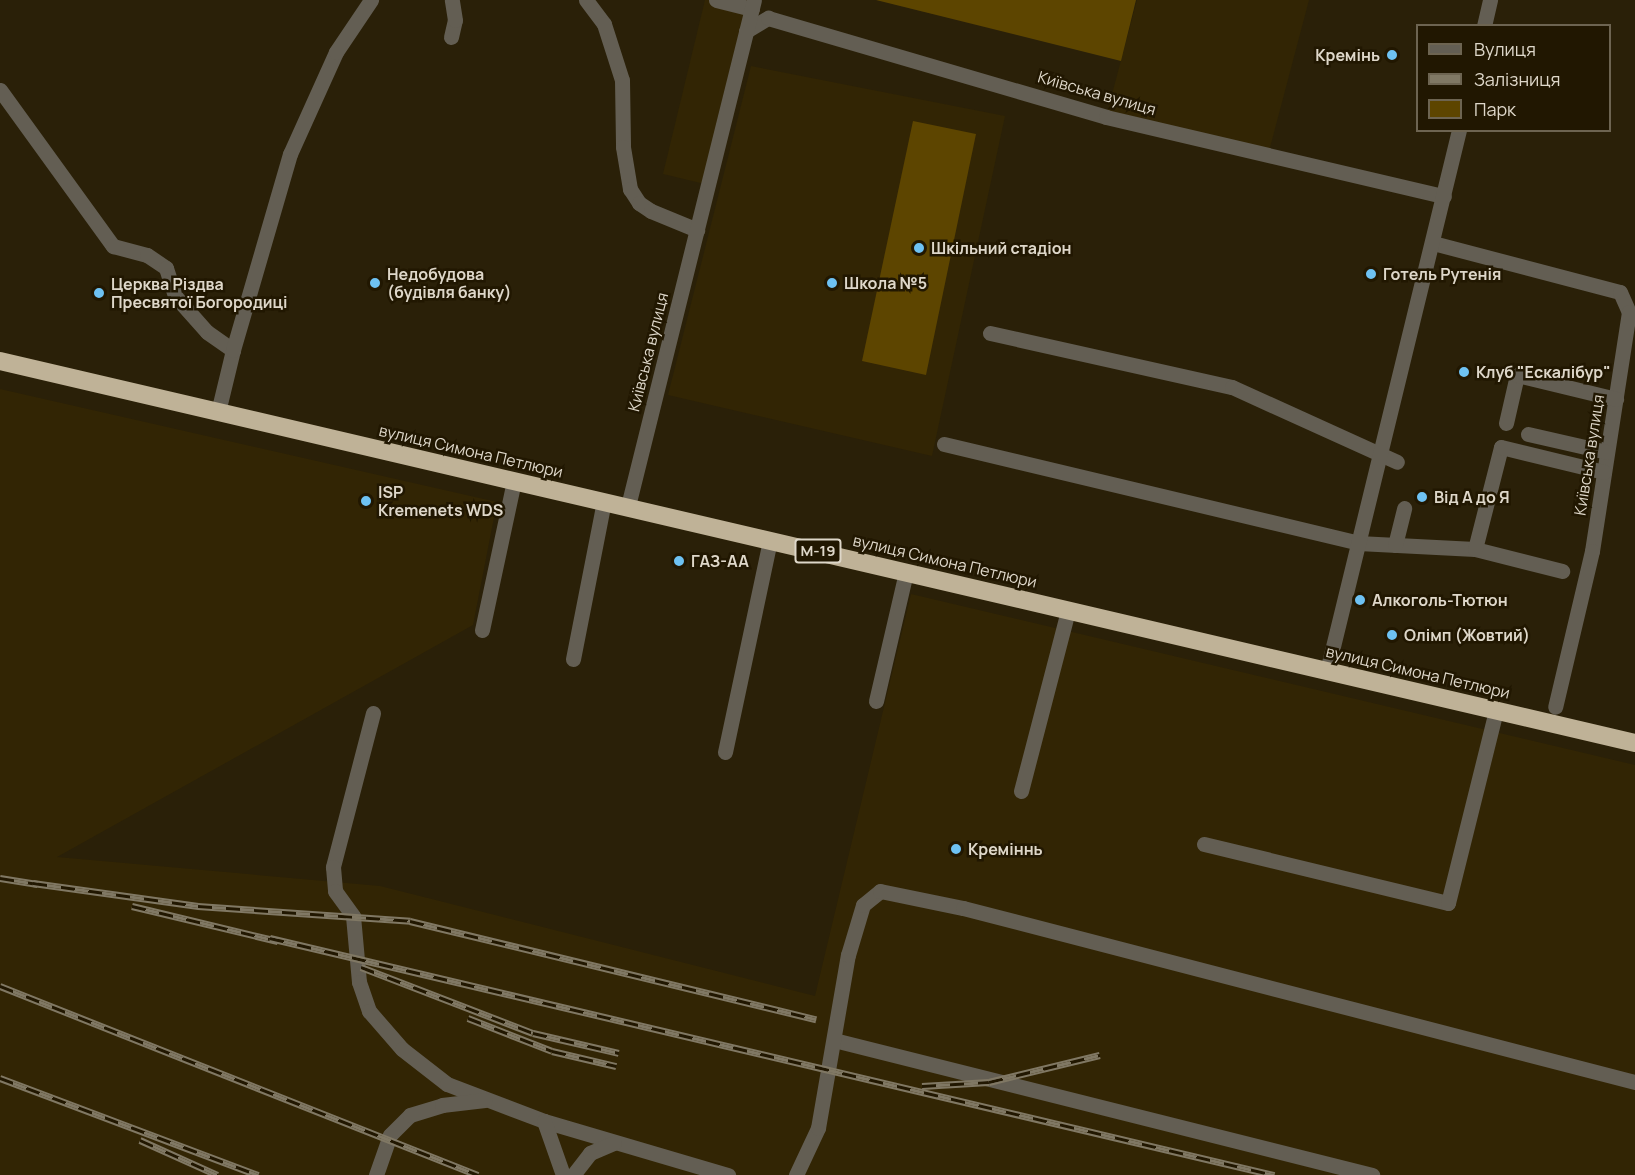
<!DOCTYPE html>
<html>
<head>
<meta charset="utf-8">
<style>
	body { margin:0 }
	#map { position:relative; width:1635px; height:1175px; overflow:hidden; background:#2a2008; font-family:Manrope,sans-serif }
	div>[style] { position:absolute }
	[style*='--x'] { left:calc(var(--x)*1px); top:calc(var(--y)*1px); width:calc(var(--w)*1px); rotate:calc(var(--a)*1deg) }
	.built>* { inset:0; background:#322504 }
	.green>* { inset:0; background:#5d4500 }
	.minor>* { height:15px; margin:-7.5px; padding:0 7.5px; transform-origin:7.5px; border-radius:7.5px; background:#635e53 }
	.highway>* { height:18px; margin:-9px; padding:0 9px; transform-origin:9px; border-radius:9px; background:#bfb297 }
	.rail>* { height:7px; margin-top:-3.5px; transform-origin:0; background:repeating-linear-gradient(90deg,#211701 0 14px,#807864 0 28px); box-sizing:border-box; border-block:2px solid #807864 }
	.dots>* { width:16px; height:16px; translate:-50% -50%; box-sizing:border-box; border:3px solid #211701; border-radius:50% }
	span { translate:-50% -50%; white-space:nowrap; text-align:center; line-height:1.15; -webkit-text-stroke:5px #211701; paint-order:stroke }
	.shield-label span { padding:2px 4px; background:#211701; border:2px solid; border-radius:4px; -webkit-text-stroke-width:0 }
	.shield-label { font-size:15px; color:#ded7c9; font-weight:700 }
	.poi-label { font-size:16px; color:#ded7c9; font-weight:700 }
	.right { translate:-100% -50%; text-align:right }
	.left { translate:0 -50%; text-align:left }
	.street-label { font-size:16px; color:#ded7c9 }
	.legend { position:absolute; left:1416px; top:24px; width:195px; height:108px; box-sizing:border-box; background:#211701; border:2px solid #6d6451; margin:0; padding:8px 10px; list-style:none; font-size:18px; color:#ded7c9 }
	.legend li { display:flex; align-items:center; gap:12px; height:30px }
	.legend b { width:30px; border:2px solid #6d6451 }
</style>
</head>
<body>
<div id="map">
	<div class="built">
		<div style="clip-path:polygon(705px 0,754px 0,709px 185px,663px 174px)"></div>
		<div style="clip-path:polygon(1137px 0,1309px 0,1268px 155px,1106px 117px)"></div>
		<div style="clip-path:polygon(751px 66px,1005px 116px,932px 456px,668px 395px)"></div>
		<div style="clip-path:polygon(0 389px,497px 502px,473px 625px,57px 857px,380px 886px,815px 996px,911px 594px,1635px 765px,1635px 1175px,0 1175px)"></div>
	</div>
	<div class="green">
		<div style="clip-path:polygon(876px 0,1136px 0,1121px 61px)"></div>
		<div style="clip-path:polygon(913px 121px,976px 134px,926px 375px,862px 361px)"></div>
	</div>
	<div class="minor">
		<div style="--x:586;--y:0;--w:30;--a:53"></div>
		<div style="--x:604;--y:24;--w:59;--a:72.2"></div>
		<div style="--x:622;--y:80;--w:67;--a:89.1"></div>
		<div style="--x:623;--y:147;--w:43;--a:80.5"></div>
		<div style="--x:630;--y:189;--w:17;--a:57"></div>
		<div style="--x:639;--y:203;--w:14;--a:34"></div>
		<div style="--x:651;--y:211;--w:50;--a:22.4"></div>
		<div style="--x:716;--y:0;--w:37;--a:14"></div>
		<div style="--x:1484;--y:26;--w:27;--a:-77"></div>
		<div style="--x:746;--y:31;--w:26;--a:-31"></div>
		<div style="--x:768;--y:18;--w:352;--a:16.3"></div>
		<div style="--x:1106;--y:117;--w:347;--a:13.2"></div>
		<div style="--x:451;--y:37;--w:17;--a:-77"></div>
		<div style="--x:455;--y:20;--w:20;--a:-99"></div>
		<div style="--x:0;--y:90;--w:193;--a:54.1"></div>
		<div style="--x:113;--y:246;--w:35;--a:15"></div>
		<div style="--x:147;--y:255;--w:23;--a:34"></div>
		<div style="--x:166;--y:268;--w:29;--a:72"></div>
		<div style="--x:175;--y:296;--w:48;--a:48.4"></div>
		<div style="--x:207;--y:332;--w:32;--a:35"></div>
		<div style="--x:233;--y:350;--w:64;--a:103.6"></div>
		<div style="--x:1433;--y:243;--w:193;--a:14.7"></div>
		<div style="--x:1620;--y:292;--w:22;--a:66"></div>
		<div style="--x:1629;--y:312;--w:242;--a:98.8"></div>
		<div style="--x:1592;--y:551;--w:160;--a:103.3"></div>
		<div style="--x:990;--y:333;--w:248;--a:12.6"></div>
		<div style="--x:1232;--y:387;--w:181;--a:24.4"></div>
		<div style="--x:233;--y:350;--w:204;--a:-73.8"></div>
		<div style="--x:290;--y:154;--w:112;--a:-65.7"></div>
		<div style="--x:336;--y:52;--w:63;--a:-56.1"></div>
		<div style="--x:1506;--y:423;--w:49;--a:-77.1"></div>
		<div style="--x:1517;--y:375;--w:102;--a:13.6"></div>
		<div style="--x:1528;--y:434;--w:81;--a:12.8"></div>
		<div style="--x:944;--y:444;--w:426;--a:13.4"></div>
		<div style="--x:1358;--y:543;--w:117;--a:2.9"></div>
		<div style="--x:1475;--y:549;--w:90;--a:14.2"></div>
		<div style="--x:628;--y:506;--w:521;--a:-76.02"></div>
		<div style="--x:1395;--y:545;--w:38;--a:-76"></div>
		<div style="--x:1475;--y:549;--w:105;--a:-75.7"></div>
		<div style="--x:1501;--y:447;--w:106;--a:13.6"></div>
		<div style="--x:482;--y:630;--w:152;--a:-77.9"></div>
		<div style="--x:573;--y:659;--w:161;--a:-78.9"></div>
		<div style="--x:1327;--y:671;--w:557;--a:-76.29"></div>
		<div style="--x:876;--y:701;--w:132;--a:-76.9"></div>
		<div style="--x:373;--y:713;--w:159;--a:104.6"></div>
		<div style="--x:333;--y:867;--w:24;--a:85"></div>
		<div style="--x:335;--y:891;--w:31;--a:54"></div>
		<div style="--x:353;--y:916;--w:66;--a:84.8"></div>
		<div style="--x:359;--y:982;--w:31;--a:71"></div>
		<div style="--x:369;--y:1011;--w:50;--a:49"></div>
		<div style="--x:402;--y:1049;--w:57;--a:37.9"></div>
		<div style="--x:447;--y:1084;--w:104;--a:20.9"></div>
		<div style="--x:544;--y:1121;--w:192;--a:16.4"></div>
		<div style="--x:725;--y:752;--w:217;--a:-78"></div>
		<div style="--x:1021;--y:791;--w:187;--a:-75.4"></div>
		<div style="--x:1204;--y:844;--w:251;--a:13.6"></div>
		<div style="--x:1448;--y:903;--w:198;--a:-76"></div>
		<div style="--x:834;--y:1040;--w:555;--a:14.09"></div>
		<div style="--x:544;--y:1121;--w:57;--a:70.6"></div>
		<div style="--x:376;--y:1175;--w:42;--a:-70.7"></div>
		<div style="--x:390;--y:1135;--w:28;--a:-45"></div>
		<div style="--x:410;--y:1115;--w:34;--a:-17"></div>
		<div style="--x:442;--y:1105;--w:43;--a:-6.6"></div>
		<div style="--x:573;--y:1175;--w:28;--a:-52"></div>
		<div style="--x:590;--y:1153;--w:26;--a:-23"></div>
		<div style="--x:796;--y:1175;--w:52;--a:-64.9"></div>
		<div style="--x:818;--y:1128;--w:176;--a:-80.2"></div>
		<div style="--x:848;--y:955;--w:52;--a:-73.3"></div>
		<div style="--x:863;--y:905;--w:22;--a:-39"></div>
		<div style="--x:880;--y:891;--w:85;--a:11.6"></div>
		<div style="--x:963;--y:908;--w:694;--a:14.52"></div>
	</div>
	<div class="highway">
		<div style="--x:0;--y:361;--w:1679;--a:13.15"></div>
	</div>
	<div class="rail">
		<div style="--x:0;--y:878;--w:38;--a:9"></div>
		<div style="--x:33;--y:883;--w:167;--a:7.9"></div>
		<div style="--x:198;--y:906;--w:213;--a:4"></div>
		<div style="--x:410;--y:921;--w:418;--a:13.6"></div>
		<div style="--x:132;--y:906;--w:150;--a:13.5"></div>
		<div style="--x:270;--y:938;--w:1032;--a:13.28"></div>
		<div style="--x:361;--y:967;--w:184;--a:21"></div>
		<div style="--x:533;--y:1033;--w:88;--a:13.1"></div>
		<div style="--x:0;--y:986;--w:514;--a:21.57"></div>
		<div style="--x:468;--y:1018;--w:90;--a:21.4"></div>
		<div style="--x:552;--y:1051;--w:66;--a:13.2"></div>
		<div style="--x:0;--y:1078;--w:276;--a:20.6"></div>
		<div style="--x:922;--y:1086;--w:67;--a:-3.4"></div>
		<div style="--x:989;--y:1082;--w:114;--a:-13.7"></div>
		<div style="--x:140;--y:1140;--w:85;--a:24.2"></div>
	</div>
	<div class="dots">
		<div style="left:1392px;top:55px;background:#6ec2f3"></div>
		<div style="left:919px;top:248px;background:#6ec2f3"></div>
		<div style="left:1371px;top:274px;background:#6ec2f3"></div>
		<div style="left:375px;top:283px;background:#6ec2f3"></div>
		<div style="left:832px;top:283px;background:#6ec2f3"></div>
		<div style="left:99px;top:293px;background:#6ec2f3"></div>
		<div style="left:1464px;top:372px;background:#6ec2f3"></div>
		<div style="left:1422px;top:497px;background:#6ec2f3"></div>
		<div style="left:366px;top:501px;background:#6ec2f3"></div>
		<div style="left:679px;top:561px;background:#6ec2f3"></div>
		<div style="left:1360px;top:600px;background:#6ec2f3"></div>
		<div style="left:1392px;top:635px;background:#6ec2f3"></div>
		<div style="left:956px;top:849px;background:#6ec2f3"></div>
	</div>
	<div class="shield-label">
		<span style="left:818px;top:551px">М-19</span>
	</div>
	<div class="poi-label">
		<span class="right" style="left:1380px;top:55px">Кремінь</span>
		<span class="left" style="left:931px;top:248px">Шкільний стадіон</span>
		<span class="left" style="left:387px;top:283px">Недобудова<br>(будівля банку)</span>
		<span class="left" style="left:1383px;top:274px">Готель Рутенія</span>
		<span class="left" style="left:844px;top:283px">Школа №5</span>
		<span class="left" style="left:111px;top:293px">Церква Різдва<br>Пресвятої Богородиці</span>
		<span class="left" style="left:1476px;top:372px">Клуб "Ескалібур"</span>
		<span class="left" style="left:378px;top:501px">ISP<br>Kremenets WDS</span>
		<span class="left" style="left:1434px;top:497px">Від А до Я</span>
		<span class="left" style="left:691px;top:561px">ГАЗ-АА</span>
		<span class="left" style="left:1372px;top:600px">Алкоголь-Тютюн</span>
		<span class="left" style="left:1404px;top:635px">Олімп (Жовтий)</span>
		<span class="left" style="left:968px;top:849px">Креміннь</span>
	</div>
	<div class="street-label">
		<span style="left:1097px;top:93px;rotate:16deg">Київська вулиця</span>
		<span style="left:648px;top:352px;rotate:-76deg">Київська вулиця</span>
		<span style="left:471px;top:451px;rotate:13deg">вулиця Симона Петлюри</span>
		<span style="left:1589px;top:455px;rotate:-81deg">Київська вулиця</span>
		<span style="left:945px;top:561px;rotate:13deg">вулиця Симона Петлюри</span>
		<span style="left:1418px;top:672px;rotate:13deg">вулиця Симона Петлюри</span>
	</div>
	<ul class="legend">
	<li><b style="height:8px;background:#635e53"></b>Вулиця</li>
	<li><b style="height:8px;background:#807864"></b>Залізниця</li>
	<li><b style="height:16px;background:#5d4500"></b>Парк</li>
	</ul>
</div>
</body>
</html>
